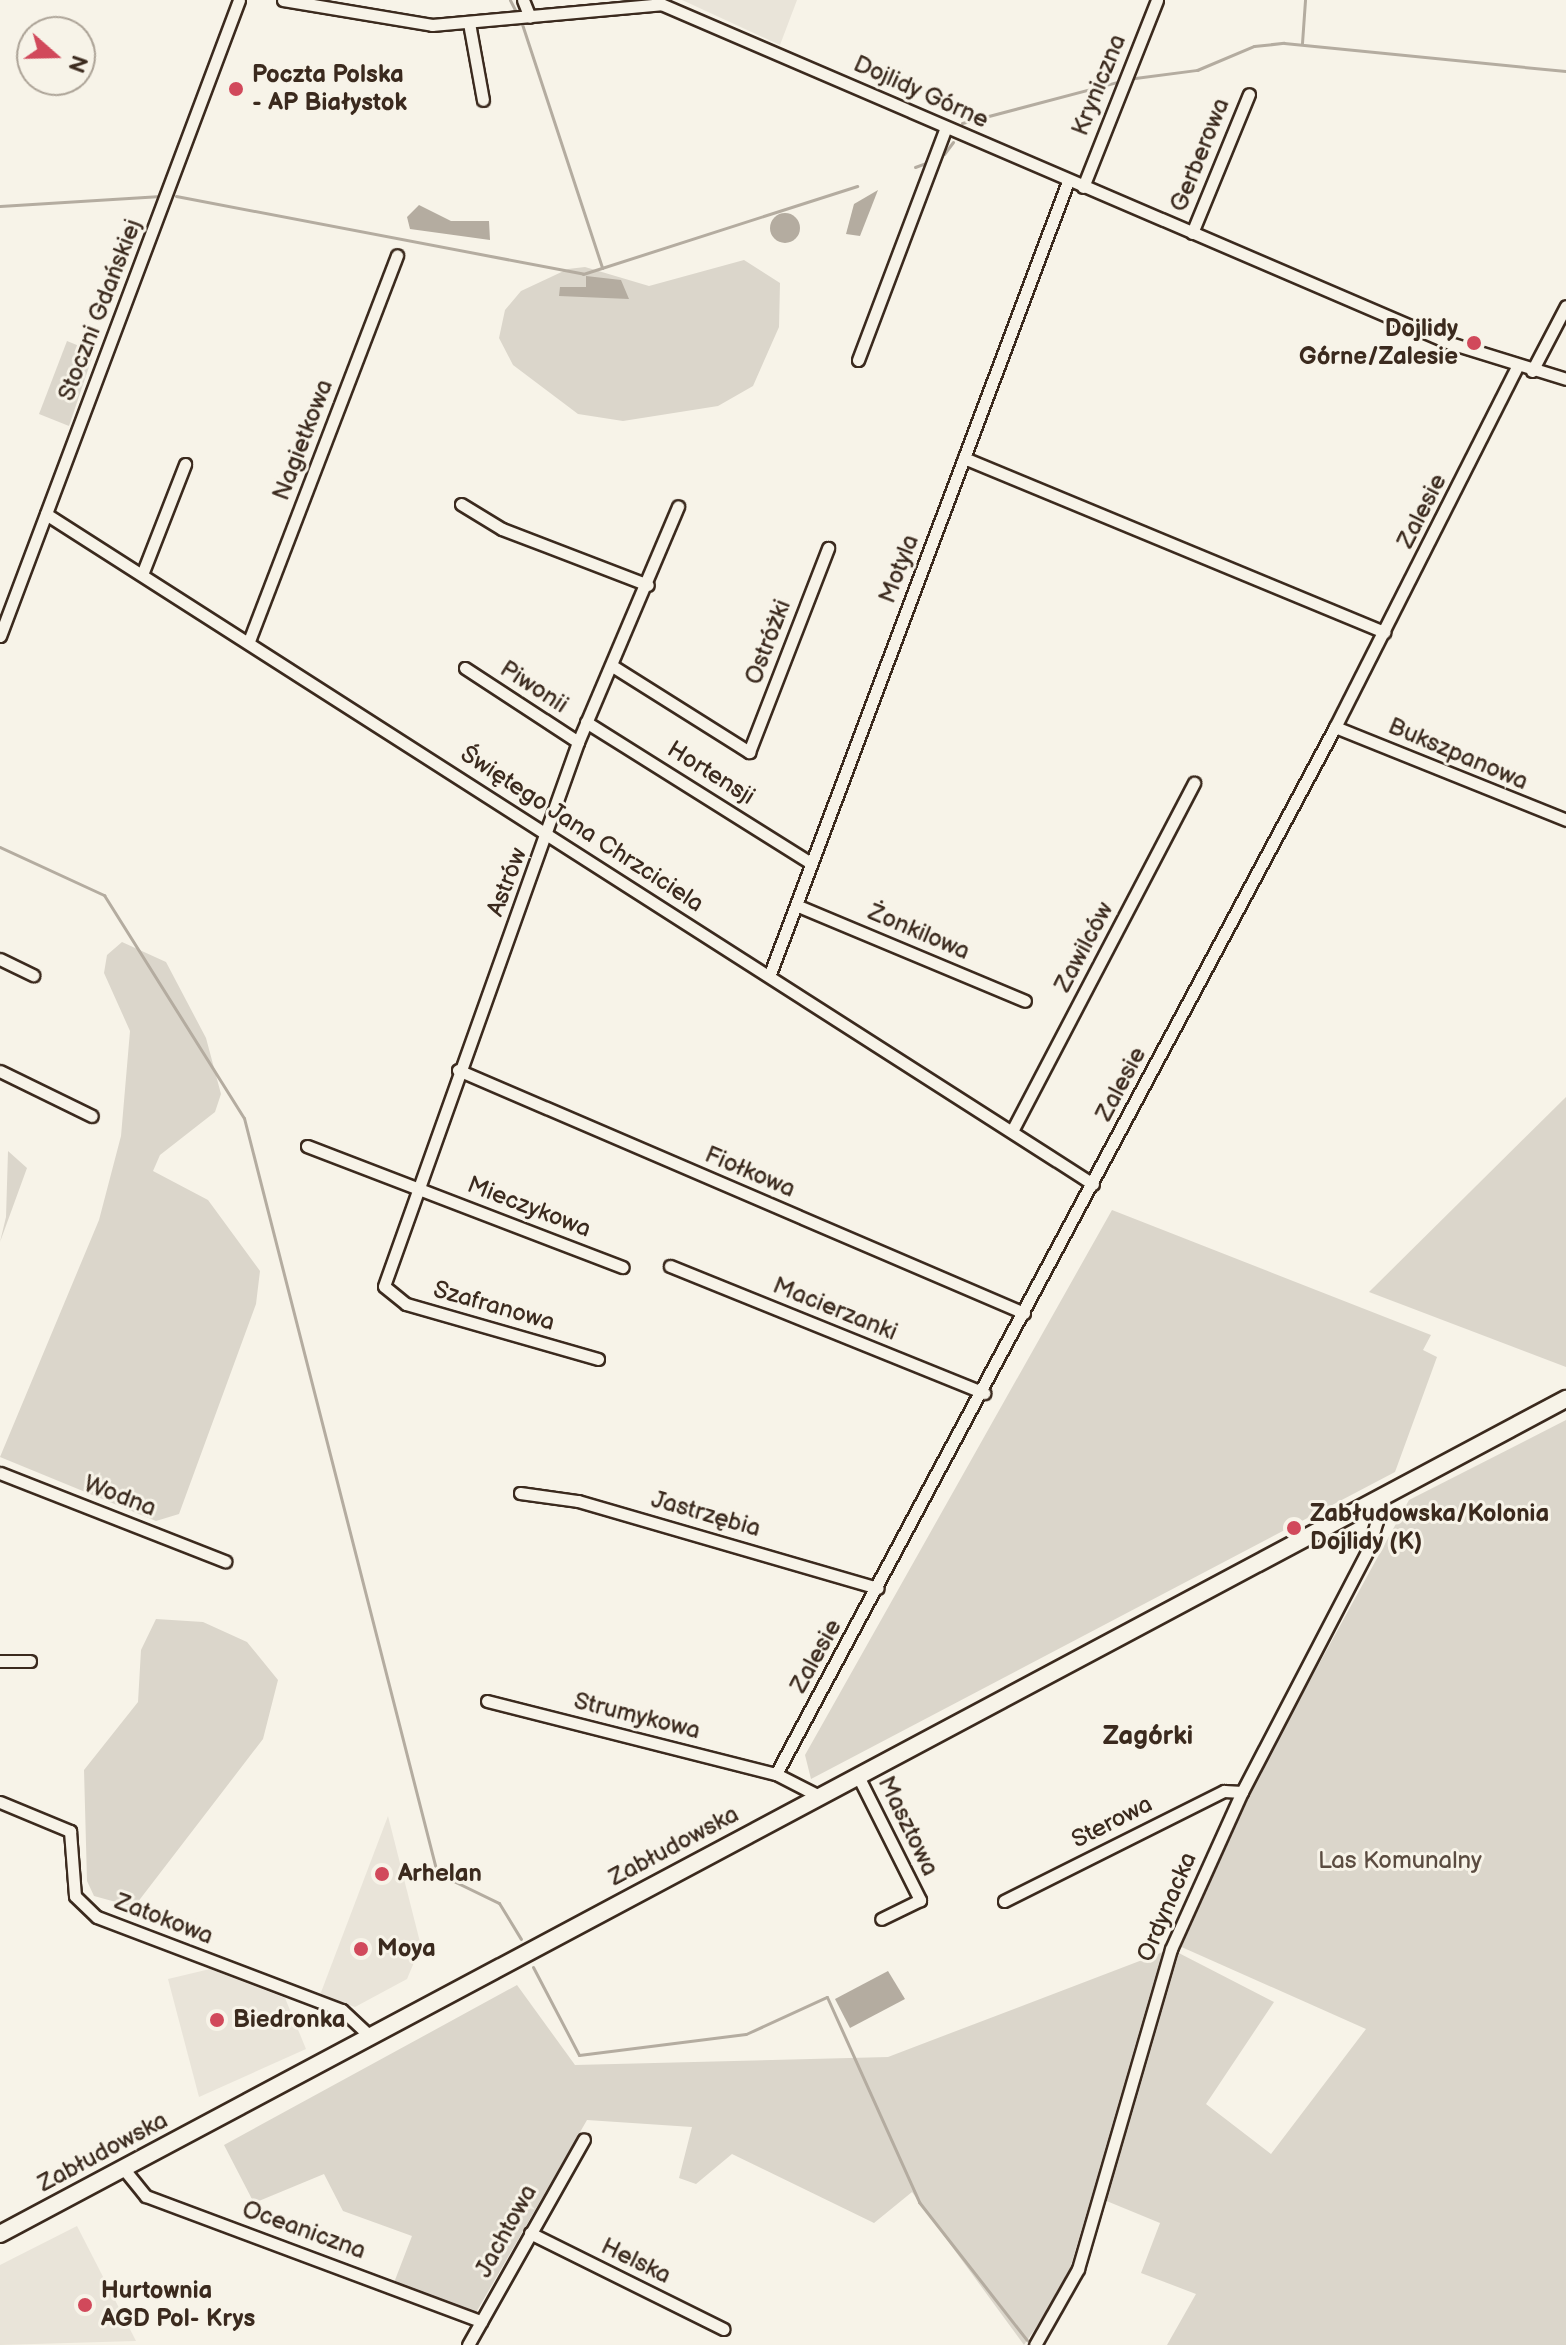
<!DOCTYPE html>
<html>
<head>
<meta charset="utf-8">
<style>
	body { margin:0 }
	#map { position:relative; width:1566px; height:2345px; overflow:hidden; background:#f7f3e8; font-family:"Balsamiq Sans",sans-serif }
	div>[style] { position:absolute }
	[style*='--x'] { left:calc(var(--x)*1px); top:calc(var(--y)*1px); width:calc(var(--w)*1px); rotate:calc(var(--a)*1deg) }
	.built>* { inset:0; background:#e9e4d9 }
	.green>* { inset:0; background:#dbd6cb }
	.water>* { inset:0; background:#b4aca0 }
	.round { border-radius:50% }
	.stream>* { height:3px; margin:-1.5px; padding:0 1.5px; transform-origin:1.5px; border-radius:1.5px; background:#b4aca0 }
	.roads { filter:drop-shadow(2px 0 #3b2a1e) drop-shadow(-2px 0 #3b2a1e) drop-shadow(0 2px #3b2a1e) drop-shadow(0 -2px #3b2a1e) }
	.minor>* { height:11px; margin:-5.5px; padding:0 5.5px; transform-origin:5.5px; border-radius:5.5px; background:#f7f3e8 }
	.highway>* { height:16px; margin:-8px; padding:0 8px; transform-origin:8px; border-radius:8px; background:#f7f3e8 }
	.dots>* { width:22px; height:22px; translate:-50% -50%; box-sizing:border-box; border:4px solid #f7f3e8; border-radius:50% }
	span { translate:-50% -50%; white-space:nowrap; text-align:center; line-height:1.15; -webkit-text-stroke:6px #f7f3e8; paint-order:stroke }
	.poi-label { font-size:24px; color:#3b2a1e; font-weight:700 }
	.left { translate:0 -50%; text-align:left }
	.right { translate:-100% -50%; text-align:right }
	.street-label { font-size:24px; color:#3b2a1e }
	.park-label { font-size:24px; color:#5b4c41 }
	.neighbourhood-label { font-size:26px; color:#3b2a1e; font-weight:700 }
	.north { position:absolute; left:16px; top:16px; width:80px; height:80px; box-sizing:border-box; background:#f7f3e8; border:2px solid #aca397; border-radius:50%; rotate:110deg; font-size:22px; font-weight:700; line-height:32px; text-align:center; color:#3b2a1e }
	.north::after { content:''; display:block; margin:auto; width:28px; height:36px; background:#d1495b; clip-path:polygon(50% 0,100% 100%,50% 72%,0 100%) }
</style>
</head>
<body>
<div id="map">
	<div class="built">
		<div style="clip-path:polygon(682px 0,797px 0,780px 45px)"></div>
		<div style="clip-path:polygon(388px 1816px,421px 1946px,407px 1979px,355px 2007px,320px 1995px)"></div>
		<div style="clip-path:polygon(210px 1969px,285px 1998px,306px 2049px,199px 2097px,168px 1979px)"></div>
		<div style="clip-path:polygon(77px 2226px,136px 2341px,0 2345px,0 2265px)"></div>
	</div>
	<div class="green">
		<div style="clip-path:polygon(744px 260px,780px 283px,779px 327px,753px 386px,718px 406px,623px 421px,578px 414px,513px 365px,499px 338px,505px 310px,521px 291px,568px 269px,585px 267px,649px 286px)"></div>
		<div style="clip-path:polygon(67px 341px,94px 352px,69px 426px,39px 414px)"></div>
		<div style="clip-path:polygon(122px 942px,166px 962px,206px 1038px,221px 1094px,215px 1112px,160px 1155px,153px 1171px,208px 1200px,260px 1271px,256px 1304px,179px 1514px,156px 1521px,0 1457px,99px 1220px,121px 1136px,130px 1031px,104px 973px,107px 955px)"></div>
		<div style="clip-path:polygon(1566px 1097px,1566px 1367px,1369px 1292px)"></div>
		<div style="clip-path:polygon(8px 1151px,27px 1168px,0 1242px,6px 1217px)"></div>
		<div style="clip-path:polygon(1112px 1210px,1431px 1335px,1423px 1350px,1437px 1357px,1395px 1472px,811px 1779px,805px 1755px)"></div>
		<div style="clip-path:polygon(1566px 1420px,1566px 2345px,1167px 2345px,1196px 2294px,1141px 2273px,1160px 2223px,1092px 2195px,1065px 2285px,1024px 2345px,912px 2192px,874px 2223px,732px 2154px,696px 2184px,679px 2178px,692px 2127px,587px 2120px,470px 2323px,390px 2293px,412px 2236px,343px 2211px,324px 2174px,254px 2203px,224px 2145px,517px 1985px,575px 2065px,888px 2057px,1171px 1949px,1274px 2002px,1206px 2104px,1271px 2154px,1366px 2029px,1177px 1945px,1246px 1797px,1409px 1500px)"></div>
		<div style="clip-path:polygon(156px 1619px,203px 1622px,247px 1642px,278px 1680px,263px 1739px,134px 1907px,94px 1896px,87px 1881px,84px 1770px,138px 1702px,141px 1650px)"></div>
	</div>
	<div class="water">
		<div style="clip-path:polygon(878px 190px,860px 236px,846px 234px,854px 204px)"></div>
		<div style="clip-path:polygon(419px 205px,451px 221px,489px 221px,490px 240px,410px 229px,407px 217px)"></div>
		<div class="round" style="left:770px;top:213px;width:30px;height:30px"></div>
		<div style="clip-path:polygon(586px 276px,621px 280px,629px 299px,559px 296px,560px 287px,586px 287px)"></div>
		<div style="clip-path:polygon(888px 1971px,905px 1999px,850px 2028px,835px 1999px)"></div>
	</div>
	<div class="stream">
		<div style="--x:510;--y:0;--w:16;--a:63"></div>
		<div style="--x:521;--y:21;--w:260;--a:71.8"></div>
		<div style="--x:1302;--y:43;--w:43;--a:-86"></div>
		<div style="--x:1135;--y:78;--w:63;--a:-7.4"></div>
		<div style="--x:1197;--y:70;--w:62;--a:-22.8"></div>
		<div style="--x:1254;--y:46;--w:30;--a:-6"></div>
		<div style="--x:1284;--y:43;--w:283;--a:5.7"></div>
		<div style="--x:962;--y:123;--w:160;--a:-14.8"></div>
		<div style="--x:944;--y:154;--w:15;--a:-53"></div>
		<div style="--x:915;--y:167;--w:12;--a:-20"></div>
		<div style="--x:176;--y:196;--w:414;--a:10.8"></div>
		<div style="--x:583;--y:274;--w:288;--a:-17.8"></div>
		<div style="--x:0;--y:206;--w:157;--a:-3.6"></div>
		<div style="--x:0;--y:847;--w:115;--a:24.8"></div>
		<div style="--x:104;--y:895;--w:263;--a:57.9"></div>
		<div style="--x:244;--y:1118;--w:779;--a:75.66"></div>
		<div style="--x:437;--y:1873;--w:69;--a:25.8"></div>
		<div style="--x:499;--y:1903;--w:42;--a:58.6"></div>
		<div style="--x:533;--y:1967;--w:99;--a:62.4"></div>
		<div style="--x:579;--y:2055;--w:168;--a:-7.2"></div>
		<div style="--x:746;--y:2034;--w:89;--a:-24.6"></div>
		<div style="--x:827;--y:1997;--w:225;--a:65.8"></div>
		<div style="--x:919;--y:2202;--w:175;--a:52"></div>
	</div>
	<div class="roads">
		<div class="minor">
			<div style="--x:283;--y:0;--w:151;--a:9.5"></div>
			<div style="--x:432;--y:25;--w:230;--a:-5.2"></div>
			<div style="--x:661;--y:4;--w:859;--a:23.25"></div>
			<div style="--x:1450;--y:343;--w:121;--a:17.2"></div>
			<div style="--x:523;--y:0;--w:18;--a:68"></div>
			<div style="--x:469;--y:23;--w:78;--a:79.7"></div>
			<div style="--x:1083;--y:187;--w:201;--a:-68.4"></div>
			<div style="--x:1192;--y:233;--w:150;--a:-67.7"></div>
			<div style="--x:858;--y:360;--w:249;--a:-69.3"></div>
			<div style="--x:1532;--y:371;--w:73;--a:-62.4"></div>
			<div style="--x:964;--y:458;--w:455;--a:22.5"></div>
			<div style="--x:461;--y:504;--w:48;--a:31.4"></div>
			<div style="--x:502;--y:529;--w:156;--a:21"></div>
			<div style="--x:46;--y:514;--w:1243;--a:32.62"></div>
			<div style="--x:143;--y:572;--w:116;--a:-68.7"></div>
			<div style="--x:0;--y:636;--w:679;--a:-69.4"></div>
			<div style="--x:249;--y:641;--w:413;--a:-69"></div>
			<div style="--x:614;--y:667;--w:160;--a:32.2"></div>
			<div style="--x:749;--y:752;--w:219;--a:-68.8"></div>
			<div style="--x:465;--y:668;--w:135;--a:33.2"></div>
			<div style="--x:586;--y:722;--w:266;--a:32.1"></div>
			<div style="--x:1335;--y:727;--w:249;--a:21.9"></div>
			<div style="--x:796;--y:905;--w:248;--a:22.7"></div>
			<div style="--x:0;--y:959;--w:37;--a:26"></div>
			<div style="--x:770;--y:974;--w:847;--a:-69.4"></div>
			<div style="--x:458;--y:1070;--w:616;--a:23.24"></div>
			<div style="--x:0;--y:1071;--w:102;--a:26.1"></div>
			<div style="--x:1012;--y:1131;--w:393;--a:-62.4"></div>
			<div style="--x:307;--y:1146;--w:338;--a:21"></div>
			<div style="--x:670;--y:1266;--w:339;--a:22"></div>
			<div style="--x:598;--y:1359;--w:200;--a:-164"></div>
			<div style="--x:406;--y:1304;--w:28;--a:-141"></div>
			<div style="--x:384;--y:1286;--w:578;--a:-70.37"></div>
			<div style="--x:578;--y:742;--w:256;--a:-67"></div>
			<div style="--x:0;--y:1473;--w:242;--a:21.4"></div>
			<div style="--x:520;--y:1493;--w:59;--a:7.9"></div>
			<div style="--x:578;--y:1501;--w:312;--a:16.2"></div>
			<div style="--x:0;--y:1661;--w:30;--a:0"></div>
			<div style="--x:487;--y:1701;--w:298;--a:14.2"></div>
			<div style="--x:858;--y:1776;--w:139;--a:63.4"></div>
			<div style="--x:920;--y:1900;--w:43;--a:154"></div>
			<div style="--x:819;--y:1796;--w:48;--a:-152.9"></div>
			<div style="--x:776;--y:1774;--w:1187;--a:-61.9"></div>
			<div style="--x:1335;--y:727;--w:403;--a:-63.2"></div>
			<div style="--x:0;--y:1802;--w:76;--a:22.5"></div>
			<div style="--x:70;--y:1831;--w:65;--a:85.6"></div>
			<div style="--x:75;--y:1896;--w:30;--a:44"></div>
			<div style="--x:97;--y:1917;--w:262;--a:20.8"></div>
			<div style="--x:342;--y:2010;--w:38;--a:43"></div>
			<div style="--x:1004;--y:1901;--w:246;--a:-26.6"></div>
			<div style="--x:1224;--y:1791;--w:18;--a:3"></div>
			<div style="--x:123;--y:2168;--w:36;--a:51"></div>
			<div style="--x:146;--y:2196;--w:358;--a:20.5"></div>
			<div style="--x:530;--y:2233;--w:216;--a:26.4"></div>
			<div style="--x:468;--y:2345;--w:236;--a:-60.6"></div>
			<div style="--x:1035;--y:2345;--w:87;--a:-60.5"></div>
			<div style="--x:1078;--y:2269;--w:333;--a:-73.8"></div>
			<div style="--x:1171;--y:1949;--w:172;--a:-65.7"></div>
			<div style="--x:1242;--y:1792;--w:273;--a:-62.5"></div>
			<div style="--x:1368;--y:1550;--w:30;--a:-73"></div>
			<div style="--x:1377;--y:1521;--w:20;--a:-105"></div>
		</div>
		<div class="highway">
			<div style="--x:0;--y:2234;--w:1775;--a:-28.07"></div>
		</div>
	</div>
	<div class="dots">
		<div style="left:236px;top:89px;background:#d1495b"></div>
		<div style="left:1474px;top:343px;background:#d1495b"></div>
		<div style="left:1294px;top:1528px;background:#d1495b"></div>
		<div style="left:382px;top:1874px;background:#d1495b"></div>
		<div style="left:361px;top:1949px;background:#d1495b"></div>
		<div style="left:217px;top:2020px;background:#d1495b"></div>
		<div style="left:85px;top:2305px;background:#d1495b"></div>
	</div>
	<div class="poi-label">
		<span class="left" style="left:252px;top:89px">Poczta Polska<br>- AP Białystok</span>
		<span class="right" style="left:1458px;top:343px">Dojlidy<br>Górne/Zalesie</span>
		<span class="left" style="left:1310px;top:1528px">Zabłudowska/Kolonia<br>Dojlidy (K)</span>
		<span class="left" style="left:398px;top:1874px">Arhelan</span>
		<span class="left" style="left:377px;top:1949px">Moya</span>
		<span class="left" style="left:233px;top:2020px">Biedronka</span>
		<span class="left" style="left:101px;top:2305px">Hurtownia<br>AGD Pol- Krys</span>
	</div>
	<div class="street-label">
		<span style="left:1099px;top:85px;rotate:-68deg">Kryniczna</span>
		<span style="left:921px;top:92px;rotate:24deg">Dojlidy Górne</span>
		<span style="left:1200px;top:155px;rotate:-68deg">Gerberowa</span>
		<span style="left:100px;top:310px;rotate:-69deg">Stoczni Gdańskiej</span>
		<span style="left:303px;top:440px;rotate:-69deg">Nagietkowa</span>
		<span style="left:1422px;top:511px;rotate:-63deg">Zalesie</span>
		<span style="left:899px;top:569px;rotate:-69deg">Motyla</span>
		<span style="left:768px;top:642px;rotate:-69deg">Ostróżki</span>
		<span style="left:534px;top:687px;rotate:33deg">Piwonii</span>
		<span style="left:1458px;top:754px;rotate:23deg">Bukszpanowa</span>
		<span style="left:711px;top:773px;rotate:32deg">Hortensji</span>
		<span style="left:582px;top:829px;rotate:33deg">Świętego Jana Chrzciciela</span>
		<span style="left:507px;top:882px;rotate:-69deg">Astrów</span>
		<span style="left:919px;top:932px;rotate:23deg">Żonkilowa</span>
		<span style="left:1084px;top:947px;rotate:-62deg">Zawilców</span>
		<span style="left:1121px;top:1084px;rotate:-62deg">Zalesie</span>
		<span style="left:750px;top:1172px;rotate:23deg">Fiołkowa</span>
		<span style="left:529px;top:1207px;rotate:21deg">Mieczykowa</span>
		<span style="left:494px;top:1306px;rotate:16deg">Szafranowa</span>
		<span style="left:835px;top:1309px;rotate:22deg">Macierzanki</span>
		<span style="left:120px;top:1496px;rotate:21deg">Wodna</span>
		<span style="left:706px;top:1514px;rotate:16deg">Jastrzębia</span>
		<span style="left:816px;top:1656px;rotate:-61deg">Zalesie</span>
		<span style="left:637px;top:1716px;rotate:14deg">Strumykowa</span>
		<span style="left:1112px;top:1822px;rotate:-27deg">Sterowa</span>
		<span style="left:908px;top:1826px;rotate:64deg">Masztowa</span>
		<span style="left:674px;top:1846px;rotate:-28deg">Zabłudowska</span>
		<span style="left:1167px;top:1907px;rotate:-67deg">Ordynacka</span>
		<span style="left:164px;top:1919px;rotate:21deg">Zatokowa</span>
		<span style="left:103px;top:2152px;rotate:-28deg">Zabłudowska</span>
		<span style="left:304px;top:2230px;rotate:20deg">Oceaniczna</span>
		<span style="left:506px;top:2231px;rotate:-61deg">Jachtowa</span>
		<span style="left:636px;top:2261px;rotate:26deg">Helska</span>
	</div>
	<div class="park-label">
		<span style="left:1400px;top:1861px">Las Komunalny</span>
	</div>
	<div class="neighbourhood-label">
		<span style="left:1148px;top:1737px">Zagórki</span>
	</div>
	<div class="north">N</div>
</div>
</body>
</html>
